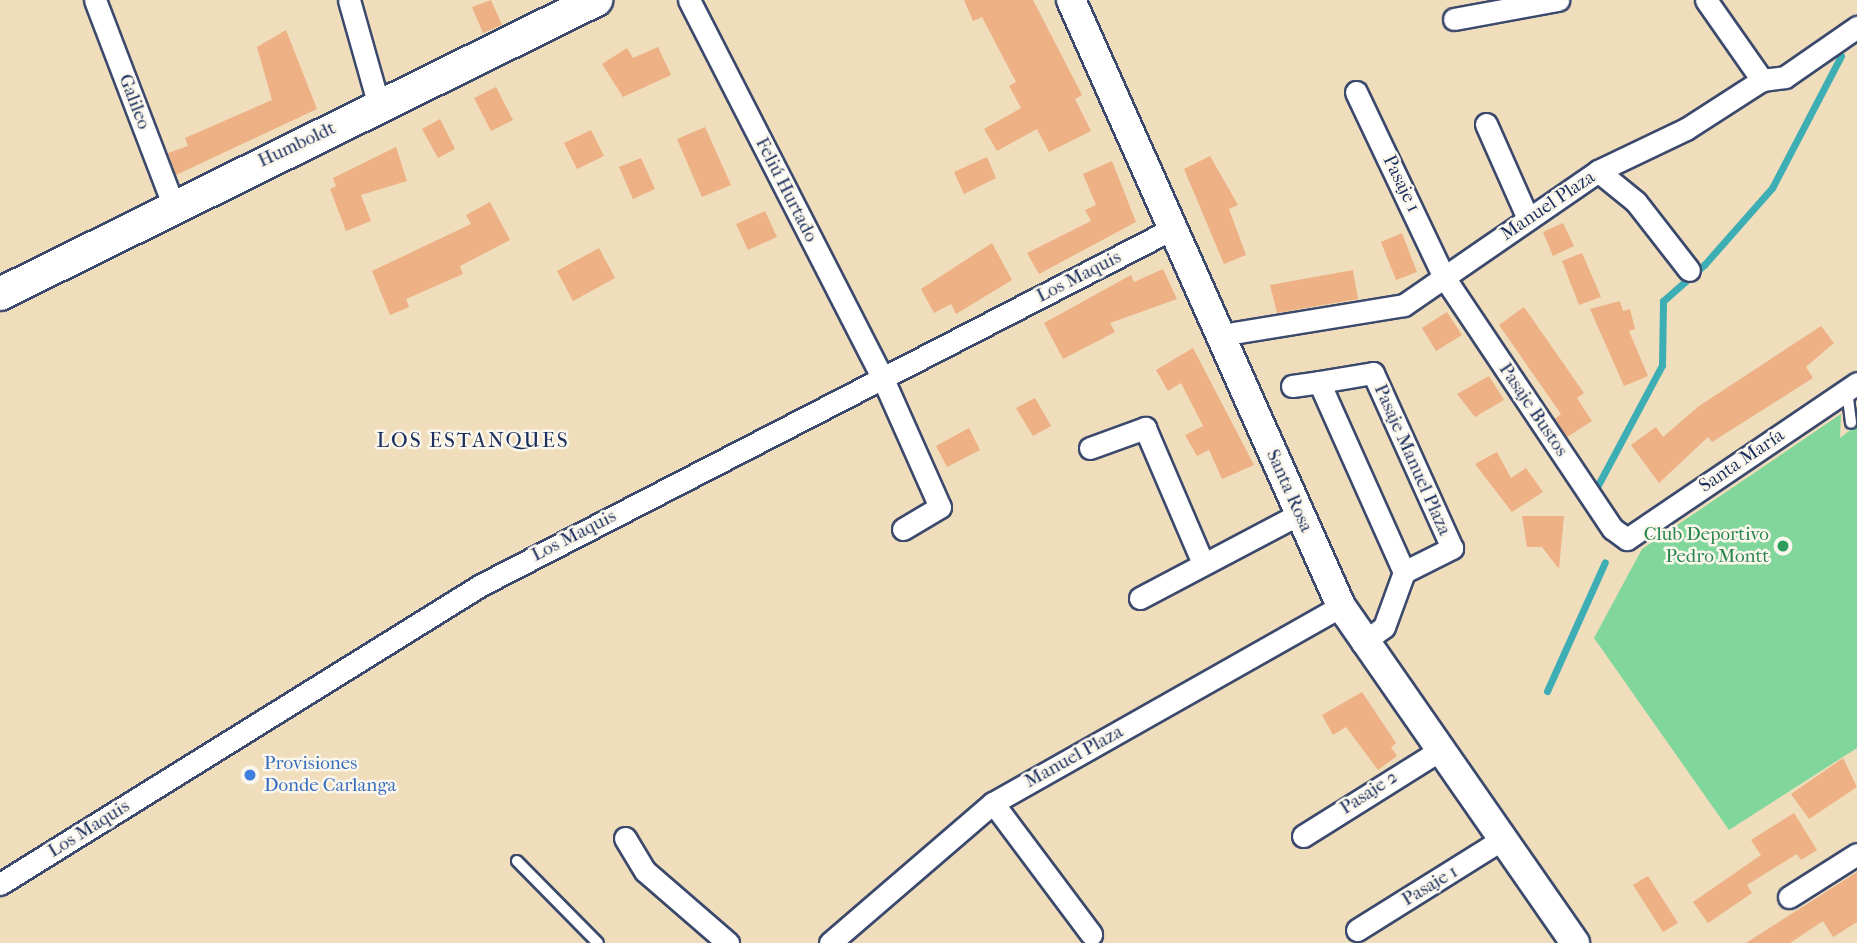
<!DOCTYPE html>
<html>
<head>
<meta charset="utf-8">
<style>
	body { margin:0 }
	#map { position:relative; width:1857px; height:943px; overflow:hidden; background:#efddbc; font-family:"IM FELL French Canon",serif }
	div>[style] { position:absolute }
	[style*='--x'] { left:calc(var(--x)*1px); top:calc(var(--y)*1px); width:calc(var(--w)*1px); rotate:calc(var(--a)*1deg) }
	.green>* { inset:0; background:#81d79b }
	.stream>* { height:7px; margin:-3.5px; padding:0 3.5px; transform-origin:3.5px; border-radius:3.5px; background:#3daeb4 }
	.building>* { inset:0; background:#eeb185 }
	.roads { filter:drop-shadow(2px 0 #3b496c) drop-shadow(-2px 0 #3b496c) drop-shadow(0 2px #3b496c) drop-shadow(0 -2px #3b496c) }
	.service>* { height:10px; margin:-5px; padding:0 5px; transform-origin:5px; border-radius:5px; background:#fff }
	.minor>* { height:21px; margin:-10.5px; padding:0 10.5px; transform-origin:10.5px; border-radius:10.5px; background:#fff }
	.tertiary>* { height:28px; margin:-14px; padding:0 14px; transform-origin:14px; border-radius:14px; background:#fff }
	.secondary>* { height:32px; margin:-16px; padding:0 16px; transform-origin:16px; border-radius:16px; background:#fff }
	.dots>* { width:19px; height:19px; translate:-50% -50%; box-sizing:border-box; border:4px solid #fbf7ec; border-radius:50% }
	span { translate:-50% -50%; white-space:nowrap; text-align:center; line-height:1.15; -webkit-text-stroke:5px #fbf7ec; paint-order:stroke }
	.street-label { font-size:19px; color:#1b2f5e }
	.leisure-label { font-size:19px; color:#27864d }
	.right { translate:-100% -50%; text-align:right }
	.shop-label { font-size:19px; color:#366cbe }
	.left { translate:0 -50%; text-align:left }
	.neighbourhood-label { font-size:21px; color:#1b2f5e; letter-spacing:2px }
</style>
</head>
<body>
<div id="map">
	<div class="green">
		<div style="clip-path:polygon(1841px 414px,1840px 438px,1857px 425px,1857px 748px,1729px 830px,1594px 638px,1642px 549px)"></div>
	</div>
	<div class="stream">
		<div style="--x:1598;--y:485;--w:136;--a:-61.9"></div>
		<div style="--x:1662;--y:365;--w:64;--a:-89.1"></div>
		<div style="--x:1663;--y:301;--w:55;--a:-41.3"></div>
		<div style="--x:1704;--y:265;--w:103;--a:-48.6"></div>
		<div style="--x:1772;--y:188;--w:149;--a:-62.4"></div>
		<div style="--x:1547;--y:691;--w:141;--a:-65.8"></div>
	</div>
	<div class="building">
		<div style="clip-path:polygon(491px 0,502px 25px,483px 33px,472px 7px)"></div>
		<div style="clip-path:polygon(964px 0,1033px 0,1082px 95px,1075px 99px,1091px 131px,1049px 152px,1037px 129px,997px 151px,984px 129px,1021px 108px,1009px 86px,1016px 82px,982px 17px,973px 21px)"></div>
		<div style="clip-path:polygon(286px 30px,317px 109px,176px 175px,168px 153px,188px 146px,185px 138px,272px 100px,257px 47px)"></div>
		<div style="clip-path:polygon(658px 47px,671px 75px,623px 97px,602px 64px,627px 48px,633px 58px)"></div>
		<div style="clip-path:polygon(496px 87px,513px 120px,491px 131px,474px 98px)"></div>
		<div style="clip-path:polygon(440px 119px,455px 149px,438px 158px,422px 129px)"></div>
		<div style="clip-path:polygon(705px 127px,731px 185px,702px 197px,677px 139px)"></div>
		<div style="clip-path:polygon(591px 130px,604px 156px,577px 169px,564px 143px)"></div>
		<div style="clip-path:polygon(396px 147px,407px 181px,361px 195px,371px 221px,346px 231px,330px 189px,336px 186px,333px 178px)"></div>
		<div style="clip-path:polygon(1210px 156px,1238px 205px,1229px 209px,1246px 255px,1224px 264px,1184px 169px)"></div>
		<div style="clip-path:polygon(987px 157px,996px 178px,964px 194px,954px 172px)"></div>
		<div style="clip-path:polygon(641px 158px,655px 189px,633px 199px,619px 167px)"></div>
		<div style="clip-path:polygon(1112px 161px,1136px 222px,1039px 274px,1027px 253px,1091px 221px,1085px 210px,1096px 205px,1083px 174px)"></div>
		<div style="clip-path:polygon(490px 202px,510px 240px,460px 266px,463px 274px,406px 299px,409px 307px,390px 315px,372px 271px,471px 224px,466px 215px)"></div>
		<div style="clip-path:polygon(765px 211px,777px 237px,748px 250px,736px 224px)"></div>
		<div style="clip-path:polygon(1563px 223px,1574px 246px,1553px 256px,1543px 232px)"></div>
		<div style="clip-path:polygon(1402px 233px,1417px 272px,1396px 280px,1381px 242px)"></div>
		<div style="clip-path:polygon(992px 243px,1012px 280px,956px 314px,951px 304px,934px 313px,921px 289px)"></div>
		<div style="clip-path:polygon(599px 248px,615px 278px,573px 301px,557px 271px)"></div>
		<div style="clip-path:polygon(1582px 253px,1601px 297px,1579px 305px,1562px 261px)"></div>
		<div style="clip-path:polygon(1163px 269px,1177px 299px,1110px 323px,1115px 332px,1063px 359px,1044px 323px,1131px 275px,1134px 282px)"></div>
		<div style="clip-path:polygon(1353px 270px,1358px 299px,1277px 313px,1270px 285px)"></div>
		<div style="clip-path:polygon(1620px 301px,1623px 311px,1630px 309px,1635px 329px,1629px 331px,1648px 376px,1624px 386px,1590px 309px)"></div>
		<div style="clip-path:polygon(1524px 307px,1584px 393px,1577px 398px,1592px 421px,1567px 437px,1555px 419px,1561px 414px,1499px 325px)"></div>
		<div style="clip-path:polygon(1447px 312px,1462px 335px,1436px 351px,1422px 328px)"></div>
		<div style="clip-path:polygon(1821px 326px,1834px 343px,1806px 367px,1813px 378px,1712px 442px,1708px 437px,1659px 483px,1631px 445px,1656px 427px,1663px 437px,1699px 406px)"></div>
		<div style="clip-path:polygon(1193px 348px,1254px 465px,1222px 479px,1209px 450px,1197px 456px,1185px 435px,1203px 426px,1181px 383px,1168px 391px,1156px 370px)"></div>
		<div style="clip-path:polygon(1489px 376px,1504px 400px,1475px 417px,1457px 394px)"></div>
		<div style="clip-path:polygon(1035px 398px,1051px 426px,1033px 436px,1016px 408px)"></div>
		<div style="clip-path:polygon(969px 428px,980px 450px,947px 467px,936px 446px)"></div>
		<div style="clip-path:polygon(1497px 452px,1511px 478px,1526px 468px,1543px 492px,1512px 512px,1475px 464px)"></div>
		<div style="clip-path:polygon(1522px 516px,1564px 516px,1559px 569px,1542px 547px,1527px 547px)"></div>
		<div style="clip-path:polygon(1362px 692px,1396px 743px,1391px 747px,1397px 756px,1378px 770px,1346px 727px,1333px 735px,1322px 715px)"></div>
		<div style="clip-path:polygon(1843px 758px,1857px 787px,1809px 819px,1791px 794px)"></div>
		<div style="clip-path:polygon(1794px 813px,1817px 850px,1801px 860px,1797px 854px,1747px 885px,1752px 893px,1708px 923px,1693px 902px,1761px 855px,1751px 840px)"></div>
		<div style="clip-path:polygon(1857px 872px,1857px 922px,1833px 937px,1823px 921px,1790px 943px,1746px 943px)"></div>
		<div style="clip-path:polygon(1648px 876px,1678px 923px,1663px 932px,1633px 885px)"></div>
	</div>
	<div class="roads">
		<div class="service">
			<div style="--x:1847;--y:390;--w:33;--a:83"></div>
			<div style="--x:517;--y:861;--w:115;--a:45.4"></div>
		</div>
		<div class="minor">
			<div style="--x:95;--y:0;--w:218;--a:69.1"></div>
			<div style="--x:349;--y:0;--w:110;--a:74.2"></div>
			<div style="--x:689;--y:0;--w:426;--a:62.9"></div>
			<div style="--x:883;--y:379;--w:140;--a:66"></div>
			<div style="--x:940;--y:507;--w:43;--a:149.3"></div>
			<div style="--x:1706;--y:0;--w:98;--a:55"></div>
			<div style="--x:1454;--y:19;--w:106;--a:-10.4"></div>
			<div style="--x:1356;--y:92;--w:205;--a:64.6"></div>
			<div style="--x:1444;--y:277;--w:303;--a:56.2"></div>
			<div style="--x:1613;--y:529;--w:17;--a:36"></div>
			<div style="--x:1627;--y:539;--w:278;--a:-34.1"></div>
			<div style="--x:1486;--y:124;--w:104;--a:66.1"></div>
			<div style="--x:1598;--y:171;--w:49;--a:39.2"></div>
			<div style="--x:1636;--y:202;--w:86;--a:52.1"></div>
			<div style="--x:1221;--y:335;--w:185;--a:-9.3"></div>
			<div style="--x:1404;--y:305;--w:236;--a:-34.6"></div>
			<div style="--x:1598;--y:171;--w:98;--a:-25.5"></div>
			<div style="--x:1686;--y:129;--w:90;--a:-32.8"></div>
			<div style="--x:1762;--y:80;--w:23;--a:-7"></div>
			<div style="--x:1785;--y:77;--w:88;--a:-34.8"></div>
			<div style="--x:1292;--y:386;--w:27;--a:-8"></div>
			<div style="--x:1090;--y:448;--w:59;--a:-20"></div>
			<div style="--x:1145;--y:428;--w:147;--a:66.8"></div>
			<div style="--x:1140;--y:598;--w:180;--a:-27.8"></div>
			<div style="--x:1362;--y:643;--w:27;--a:-36"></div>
			<div style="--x:1384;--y:627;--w:59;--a:-70"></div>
			<div style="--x:1404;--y:572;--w:54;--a:-26.6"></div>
			<div style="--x:1452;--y:548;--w:192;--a:-114.3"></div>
			<div style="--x:1373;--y:373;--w:55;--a:170.5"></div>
			<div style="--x:1319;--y:382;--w:208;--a:65.9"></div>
			<div style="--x:993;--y:803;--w:164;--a:53.2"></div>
			<div style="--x:1303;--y:836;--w:158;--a:-32.1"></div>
			<div style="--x:625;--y:838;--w:39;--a:59"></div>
			<div style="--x:645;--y:871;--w:110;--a:40.9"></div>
			<div style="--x:0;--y:884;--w:566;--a:-31.87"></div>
			<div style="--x:481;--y:585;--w:777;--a:-27.26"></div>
			<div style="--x:1789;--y:897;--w:80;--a:-32.3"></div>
			<div style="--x:1357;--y:930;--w:170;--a:-32"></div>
			<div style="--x:830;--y:943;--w:215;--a:-40.7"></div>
			<div style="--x:993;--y:803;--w:400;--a:-29.5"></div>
		</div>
		<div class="tertiary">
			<div style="--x:1071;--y:0;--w:663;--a:65.98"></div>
			<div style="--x:1341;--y:606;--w:410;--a:55.2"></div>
		</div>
		<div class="secondary">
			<div style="--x:0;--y:294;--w:665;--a:-26.26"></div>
		</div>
	</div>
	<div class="dots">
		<div style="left:1783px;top:546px;background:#2e9e5b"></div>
		<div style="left:250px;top:775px;background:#3f7fe0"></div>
	</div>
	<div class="street-label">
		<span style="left:134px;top:102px;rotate:69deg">Galileo</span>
		<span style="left:297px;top:145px;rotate:-25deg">Humboldt</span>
		<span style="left:1401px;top:184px;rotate:64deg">Pasaje 1</span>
		<span style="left:786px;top:190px;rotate:63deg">Feliú Hurtado</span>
		<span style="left:1548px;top:206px;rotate:-34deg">Manuel Plaza</span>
		<span style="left:1079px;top:277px;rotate:-27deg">Los Maquis</span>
		<span style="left:1533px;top:410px;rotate:56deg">Pasaje Bustos</span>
		<span style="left:1412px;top:460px;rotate:66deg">Pasaje Manuel Plaza</span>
		<span style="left:1742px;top:461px;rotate:-34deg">Santa María</span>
		<span style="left:1289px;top:491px;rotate:66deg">Santa Rosa</span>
		<span style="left:574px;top:536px;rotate:-27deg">Los Maquis</span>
		<span style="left:1074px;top:757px;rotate:-29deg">Manuel Plaza</span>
		<span style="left:1369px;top:793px;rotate:-33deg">Pasaje 2</span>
		<span style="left:89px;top:829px;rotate:-32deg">Los Maquis</span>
		<span style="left:1430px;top:886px;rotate:-31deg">Pasaje 1</span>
	</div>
	<div class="leisure-label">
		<span class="right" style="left:1769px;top:546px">Club Deportivo<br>Pedro Montt</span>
	</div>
	<div class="shop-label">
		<span class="left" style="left:264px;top:775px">Provisiones<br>Donde Carlanga</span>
	</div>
	<div class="neighbourhood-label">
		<span style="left:473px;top:440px">LOS ESTANQUES</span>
	</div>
</div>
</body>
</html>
